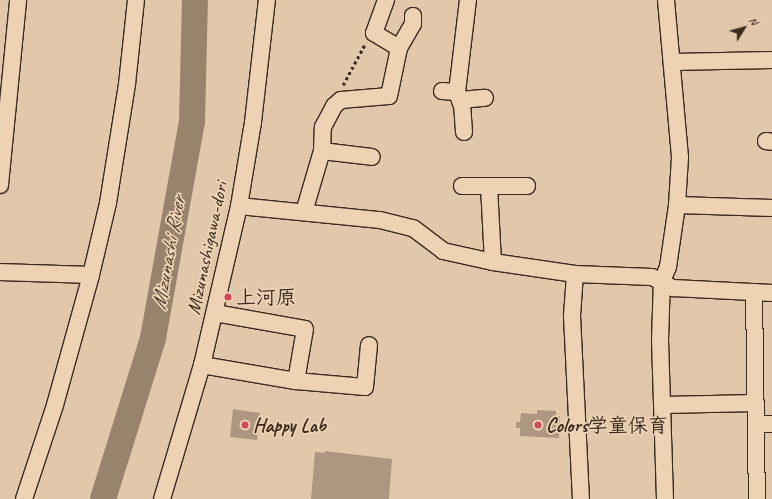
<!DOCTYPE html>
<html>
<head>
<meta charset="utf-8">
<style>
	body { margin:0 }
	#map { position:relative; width:772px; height:499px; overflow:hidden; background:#e2c8ab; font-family:Caveat,"Klee One",sans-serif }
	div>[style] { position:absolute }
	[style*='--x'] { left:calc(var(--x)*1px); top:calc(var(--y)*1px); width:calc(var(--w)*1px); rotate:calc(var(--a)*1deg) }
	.river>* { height:26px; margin:-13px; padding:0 13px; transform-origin:13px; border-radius:13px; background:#9a836d }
	.building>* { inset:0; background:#ae9780 }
	.path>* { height:2.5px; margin-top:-1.25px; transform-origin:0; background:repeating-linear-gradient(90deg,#3b2a1e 0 3px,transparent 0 6px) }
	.roads { filter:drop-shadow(1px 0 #3b2a1e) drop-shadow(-1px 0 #3b2a1e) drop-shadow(0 1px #3b2a1e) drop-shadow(0 -1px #3b2a1e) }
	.minor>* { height:16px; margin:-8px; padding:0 8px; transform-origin:8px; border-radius:8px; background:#edd2b4 }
	.dots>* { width:11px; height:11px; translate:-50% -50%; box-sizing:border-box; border:2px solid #edd2b4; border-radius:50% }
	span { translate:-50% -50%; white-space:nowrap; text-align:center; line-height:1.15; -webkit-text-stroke:3.5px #edd2b4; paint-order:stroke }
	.street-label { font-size:20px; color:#3b2a1e }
	.poi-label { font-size:20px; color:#3b2a1e; font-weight:700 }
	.left { translate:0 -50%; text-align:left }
	.water-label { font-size:21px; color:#534032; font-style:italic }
	.north { position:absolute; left:724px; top:8px; width:40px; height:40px; -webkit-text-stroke:3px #edd2b4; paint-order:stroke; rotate:53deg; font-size:11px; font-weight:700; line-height:16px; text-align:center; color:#3b2a1e }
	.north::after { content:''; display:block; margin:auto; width:14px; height:18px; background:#3b2a1e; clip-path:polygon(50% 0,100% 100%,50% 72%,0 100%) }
</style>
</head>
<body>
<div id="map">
	<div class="river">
		<div style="--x:103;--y:499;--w:169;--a:-72.7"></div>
		<div style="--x:153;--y:338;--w:220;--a:-79.8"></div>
		<div style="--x:192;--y:121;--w:121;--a:-88.6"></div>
	</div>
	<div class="building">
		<div style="clip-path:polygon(233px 409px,260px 413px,257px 440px,230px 437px)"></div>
		<div style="clip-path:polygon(537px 410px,556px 411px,556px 416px,560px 416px,559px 438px,520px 436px,520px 428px,516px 428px,516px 422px,520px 422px,521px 413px,537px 414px)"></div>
		<div style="clip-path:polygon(325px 451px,392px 459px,389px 499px,311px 499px,315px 452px,325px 453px)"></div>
	</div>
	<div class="path">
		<div style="--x:343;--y:85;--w:47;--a:-61.8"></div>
	</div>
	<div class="roads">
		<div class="minor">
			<div style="--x:386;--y:0;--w:35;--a:110"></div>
			<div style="--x:374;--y:33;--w:29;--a:31"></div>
			<div style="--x:672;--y:62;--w:100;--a:-1.1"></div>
			<div style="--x:442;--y:91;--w:15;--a:4"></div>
			<div style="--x:460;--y:100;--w:25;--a:-5"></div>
			<div style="--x:464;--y:132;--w:26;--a:-94"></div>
			<div style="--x:462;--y:106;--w:15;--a:-110"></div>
			<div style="--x:457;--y:92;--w:93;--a:-83.2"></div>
			<div style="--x:766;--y:141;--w:6;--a:9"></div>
			<div style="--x:322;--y:151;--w:50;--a:6.8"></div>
			<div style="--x:0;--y:185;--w:186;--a:-84.4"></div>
			<div style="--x:462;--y:186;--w:65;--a:0"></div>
			<div style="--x:489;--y:186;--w:76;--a:87"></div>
			<div style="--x:677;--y:205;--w:95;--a:1.8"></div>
			<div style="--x:239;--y:206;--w:142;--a:5.7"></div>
			<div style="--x:380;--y:220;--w:34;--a:14"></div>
			<div style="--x:413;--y:228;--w:38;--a:37"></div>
			<div style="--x:443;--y:251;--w:51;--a:12.4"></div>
			<div style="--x:493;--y:262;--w:83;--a:8.3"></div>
			<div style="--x:575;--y:274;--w:77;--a:2.2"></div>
			<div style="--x:652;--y:277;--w:24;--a:28"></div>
			<div style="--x:673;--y:288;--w:99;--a:2.9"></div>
			<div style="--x:304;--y:212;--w:64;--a:-73.6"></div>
			<div style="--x:322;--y:151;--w:24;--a:-88"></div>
			<div style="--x:323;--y:127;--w:24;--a:-62"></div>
			<div style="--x:334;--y:106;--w:9;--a:-41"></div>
			<div style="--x:341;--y:100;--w:48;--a:-4.8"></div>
			<div style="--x:389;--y:96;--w:49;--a:-78.2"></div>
			<div style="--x:399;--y:48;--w:28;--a:-60"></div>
			<div style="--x:413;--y:24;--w:8;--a:-90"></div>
			<div style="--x:0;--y:272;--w:91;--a:1.9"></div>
			<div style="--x:575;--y:274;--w:42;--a:94.1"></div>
			<div style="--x:572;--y:316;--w:183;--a:87.2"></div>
			<div style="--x:754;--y:292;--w:207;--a:89.2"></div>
			<div style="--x:215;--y:313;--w:91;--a:10.1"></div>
			<div style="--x:305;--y:329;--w:53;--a:99.8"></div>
			<div style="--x:202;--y:365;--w:95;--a:9.7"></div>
			<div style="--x:296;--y:381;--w:69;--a:5"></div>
			<div style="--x:365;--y:387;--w:42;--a:-84.6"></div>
			<div style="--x:663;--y:405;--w:93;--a:-1.2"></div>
			<div style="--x:757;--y:424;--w:15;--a:0"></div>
			<div style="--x:24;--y:499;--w:99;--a:-71.7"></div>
			<div style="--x:55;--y:405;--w:135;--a:-74.5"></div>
			<div style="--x:91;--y:275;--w:74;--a:-76.7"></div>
			<div style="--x:108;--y:203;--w:121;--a:-80.9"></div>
			<div style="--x:127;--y:84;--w:84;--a:-83.9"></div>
			<div style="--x:162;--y:499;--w:140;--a:-73.4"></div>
			<div style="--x:202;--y:365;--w:163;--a:-76.9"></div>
			<div style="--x:239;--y:206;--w:85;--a:-80.5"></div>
			<div style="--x:253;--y:122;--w:123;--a:-83.5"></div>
			<div style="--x:665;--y:499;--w:159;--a:-91.8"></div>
			<div style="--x:660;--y:340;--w:59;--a:-88.1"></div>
			<div style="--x:662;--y:281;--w:15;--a:-67"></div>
			<div style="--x:668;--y:267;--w:63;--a:-81.7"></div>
			<div style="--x:677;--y:205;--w:48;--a:-86.4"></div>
			<div style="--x:680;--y:157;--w:158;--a:-95.1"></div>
		</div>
	</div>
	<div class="dots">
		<div style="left:228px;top:297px;background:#d1495b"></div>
		<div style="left:245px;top:425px;background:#d1495b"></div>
		<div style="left:538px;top:425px;background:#d1495b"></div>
	</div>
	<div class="street-label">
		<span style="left:207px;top:248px;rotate:-78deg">Mizunashigawa-dori</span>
	</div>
	<div class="poi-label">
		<span class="left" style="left:236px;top:297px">上河原</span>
		<span class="left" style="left:253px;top:425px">Happy Lab</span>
		<span class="left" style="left:546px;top:425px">Colors学童保育</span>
	</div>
	<div class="water-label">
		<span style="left:168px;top:253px;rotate:-80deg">Mizunashi River</span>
	</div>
	<div class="north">N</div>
</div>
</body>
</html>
